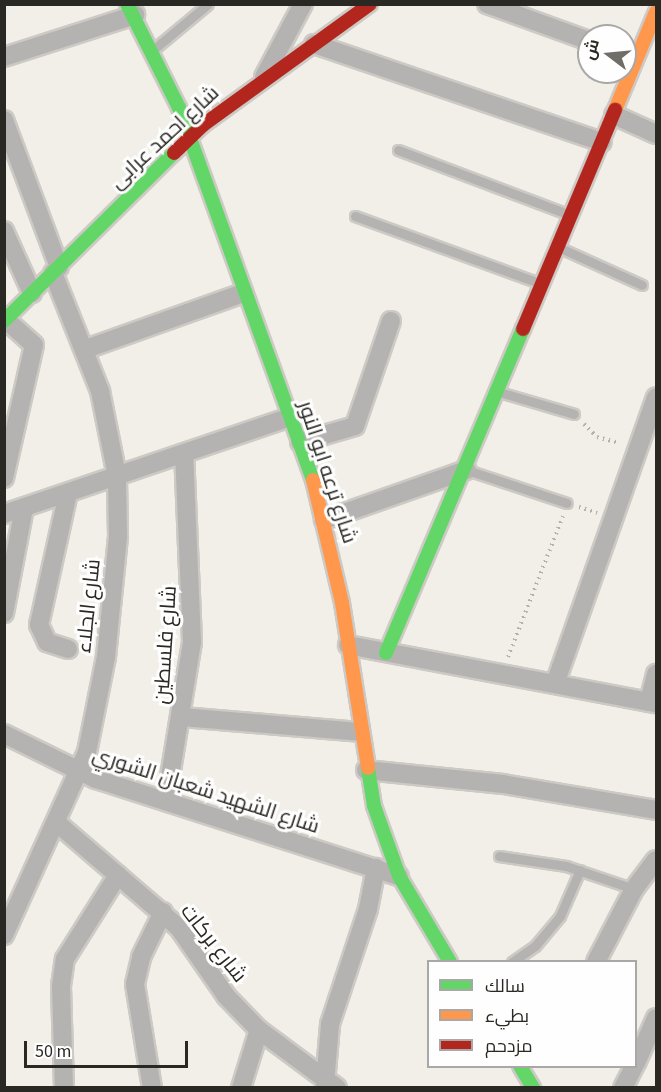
<!DOCTYPE html>
<html>
<head>
<meta charset="utf-8">
<style>
	body { margin:0 }
	#map { position:relative; width:661px; height:1092px; overflow:hidden; background:#f2efe8; font-family:"Source Sans 3",Cairo,sans-serif }
	div>[style] { position:absolute }
	[style*='--x'] { left:calc(var(--x)*1px); top:calc(var(--y)*1px); width:calc(var(--w)*1px); rotate:calc(var(--a)*1deg) }
	.path>* { height:4px; margin-top:-2px; transform-origin:0; background:repeating-linear-gradient(90deg,#b3b1ad 0 1.5px,transparent 0 6px) }
	.roads { filter:drop-shadow(2px 0 #cdcac5) drop-shadow(-2px 0 #cdcac5) drop-shadow(0 2px #cdcac5) drop-shadow(0 -2px #cdcac5) }
	.lane>* { height:9px; margin:-4.5px; padding:0 4.5px; transform-origin:4.5px; border-radius:4.5px; background:#b5b3b1 }
	.street>* { height:18px; margin:-9px; padding:0 9px; transform-origin:9px; border-radius:9px; background:#b5b3b1 }
	.fast>* { height:14px; margin:-7px; padding:0 7px; transform-origin:7px; border-radius:7px; background:#63d668 }
	.slow>* { height:14px; margin:-7px; padding:0 7px; transform-origin:7px; border-radius:7px; background:#ff974d }
	.jam>* { height:14px; margin:-7px; padding:0 7px; transform-origin:7px; border-radius:7px; background:#b3261e }
	span { translate:-50% -50%; white-space:nowrap; text-align:center; line-height:1.15; -webkit-text-stroke:6px #fefefe; paint-order:stroke }
	.street-label { font-size:21px; color:#2a2823 }
	.frame { position:absolute; inset:0; border:6px solid #2a2823; pointer-events:none }
	.legend { position:absolute; left:427px; top:960px; width:210px; height:108px; box-sizing:border-box; background:#fefefe; border:2px solid #a9a8a6; margin:0; padding:8px 10px; list-style:none; font-size:18px; color:#2a2823 }
	.legend li { display:flex; align-items:center; gap:12px; height:30px }
	.legend b { width:30px; border:2px solid #a9a8a6 }
	.north { position:absolute; left:577px; top:24px; width:60px; height:60px; box-sizing:border-box; background:#fefefe; border:2px solid #a9a8a6; border-radius:50%; rotate:286deg; font-size:16px; font-weight:700; line-height:24px; text-align:center; color:#2a2823 }
	.north::after { content:''; display:block; margin:auto; width:21px; height:27px; background:#706e68; clip-path:polygon(50% 0,100% 100%,50% 72%,0 100%) }
	.scale { position:absolute; left:24px; top:1041px; width:164px; height:27px; box-sizing:border-box; border:3px solid #2a2823; border-top:0; padding-left:8px; font-size:18px; line-height:21px; white-space:nowrap; color:#2a2823; -webkit-text-stroke:4px #fefefe; paint-order:stroke }
</style>
</head>
<body>
<div id="map">
	<div class="path">
		<div style="--x:584;--y:424;--w:18;--a:45"></div>
		<div style="--x:597;--y:437;--w:23;--a:15"></div>
		<div style="--x:579;--y:507;--w:19;--a:18"></div>
		<div style="--x:508;--y:657;--w:151;--a:-68.7"></div>
	</div>
	<div class="roads">
		<div class="lane">
			<div style="--x:154;--y:49;--w:70;--a:-39.8"></div>
			<div style="--x:398;--y:150;--w:184;--a:20.7"></div>
			<div style="--x:355;--y:216;--w:196;--a:20"></div>
			<div style="--x:558;--y:247;--w:92;--a:24.3"></div>
			<div style="--x:499;--y:392;--w:78;--a:16.3"></div>
			<div style="--x:467;--y:470;--w:105;--a:18.3"></div>
			<div style="--x:499;--y:856;--w:68;--a:8.5"></div>
			<div style="--x:566;--y:866;--w:72;--a:18.7"></div>
			<div style="--x:512;--y:962;--w:28;--a:-35"></div>
			<div style="--x:535;--y:946;--w:39;--a:-50"></div>
			<div style="--x:560;--y:916;--w:50;--a:-66.5"></div>
		</div>
		<div class="street">
			<div style="--x:487;--y:4;--w:109;--a:19.9"></div>
			<div style="--x:314;--y:44;--w:304;--a:18.8"></div>
			<div style="--x:4;--y:57;--w:138;--a:-17.8"></div>
			<div style="--x:264;--y:77;--w:83;--a:-61.9"></div>
			<div style="--x:614;--y:115;--w:46;--a:24.3"></div>
			<div style="--x:4;--y:120;--w:157;--a:69.5"></div>
			<div style="--x:4;--y:231;--w:68;--a:65.7"></div>
			<div style="--x:86;--y:349;--w:167;--a:-19.6"></div>
			<div style="--x:300;--y:442;--w:57;--a:-16.2"></div>
			<div style="--x:355;--y:426;--w:111;--a:-71.1"></div>
			<div style="--x:4;--y:478;--w:136;--a:-77.3"></div>
			<div style="--x:34;--y:345;--w:38;--a:-138"></div>
			<div style="--x:4;--y:514;--w:302;--a:-18.7"></div>
			<div style="--x:324;--y:520;--w:151;--a:-19.3"></div>
			<div style="--x:4;--y:613;--w:107;--a:-79.2"></div>
			<div style="--x:348;--y:645;--w:313;--a:10.7"></div>
			<div style="--x:68;--y:649;--w:22;--a:-162"></div>
			<div style="--x:47;--y:642;--w:19;--a:-115"></div>
			<div style="--x:39;--y:625;--w:135;--a:-77.6"></div>
			<div style="--x:555;--y:684;--w:304;--a:-70.6"></div>
			<div style="--x:649;--y:702;--w:29;--a:-76"></div>
			<div style="--x:182;--y:717;--w:178;--a:4.8"></div>
			<div style="--x:4;--y:734;--w:102;--a:26.1"></div>
			<div style="--x:96;--y:779;--w:318;--a:17.8"></div>
			<div style="--x:366;--y:770;--w:138;--a:5.8"></div>
			<div style="--x:503;--y:784;--w:155;--a:9.6"></div>
			<div style="--x:166;--y:801;--w:161;--a:-80.7"></div>
			<div style="--x:192;--y:642;--w:188;--a:-92.4"></div>
			<div style="--x:57;--y:823;--w:161;--a:40.7"></div>
			<div style="--x:179;--y:928;--w:83;--a:55.3"></div>
			<div style="--x:226;--y:996;--w:47;--a:45.9"></div>
			<div style="--x:259;--y:1030;--w:97;--a:36.6"></div>
			<div style="--x:4;--y:935;--w:201;--a:-65.6"></div>
			<div style="--x:87;--y:752;--w:97;--a:-78.7"></div>
			<div style="--x:106;--y:657;--w:122;--a:-84.3"></div>
			<div style="--x:118;--y:536;--w:60;--a:-91"></div>
			<div style="--x:117;--y:476;--w:87;--a:-101.3"></div>
			<div style="--x:100;--y:391;--w:127;--a:-111.7"></div>
			<div style="--x:596;--y:962;--w:82;--a:-62.5"></div>
			<div style="--x:634;--y:889;--w:36;--a:-53"></div>
			<div style="--x:636;--y:1063;--w:49;--a:-66"></div>
			<div style="--x:325;--y:1084;--w:60;--a:-85.2"></div>
			<div style="--x:330;--y:1024;--w:121;--a:-71.7"></div>
			<div style="--x:368;--y:909;--w:42;--a:-79"></div>
			<div style="--x:64;--y:1088;--w:102;--a:-91.7"></div>
			<div style="--x:61;--y:986;--w:27;--a:-82"></div>
			<div style="--x:65;--y:959;--w:99;--a:-57.8"></div>
			<div style="--x:152;--y:1088;--w:105;--a:-99.3"></div>
			<div style="--x:135;--y:984;--w:28;--a:-77"></div>
			<div style="--x:141;--y:957;--w:50;--a:-63.9"></div>
			<div style="--x:241;--y:1088;--w:61;--a:-72.8"></div>
			<div style="--x:623;--y:1088;--w:25;--a:-63"></div>
		</div>
		<div class="fast">
			<div style="--x:127;--y:4;--w:116;--a:63.4"></div>
			<div style="--x:179;--y:108;--w:395;--a:70.2"></div>
			<div style="--x:4;--y:321;--w:239;--a:-44.7"></div>
			<div style="--x:386;--y:653;--w:352;--a:-67.1"></div>
			<div style="--x:368;--y:768;--w:38;--a:81"></div>
			<div style="--x:374;--y:806;--w:74;--a:70.3"></div>
			<div style="--x:399;--y:876;--w:100;--a:59.3"></div>
			<div style="--x:520;--y:1066;--w:26;--a:59"></div>
		</div>
		<div class="slow">
			<div style="--x:615;--y:110;--w:106;--a:-67.3"></div>
			<div style="--x:313;--y:480;--w:126;--a:76.7"></div>
			<div style="--x:342;--y:603;--w:167;--a:81"></div>
		</div>
		<div class="jam">
			<div style="--x:174;--y:153;--w:40;--a:-44"></div>
			<div style="--x:203;--y:125;--w:206;--a:-35.9"></div>
			<div style="--x:523;--y:329;--w:238;--a:-67.2"></div>
		</div>
	</div>
	<div class="street-label">
		<span style="left:164px;top:137px;rotate:-43deg">شارع احمد عرابى</span>
		<span style="left:328px;top:472px;rotate:72deg">شارع ترعه ابو النور</span>
		<span style="left:88px;top:606px;rotate:-84deg">شارع الجلاء</span>
		<span style="left:165px;top:645px;rotate:-86deg">شارع فلسطين</span>
		<span style="left:206px;top:790px;rotate:18deg">شارع الشهيد شعبان الشوري</span>
		<span style="left:214px;top:943px;rotate:52deg">شارع بركات</span>
	</div>
	<div class="frame"></div>
	<ul class="legend">
	<li><b style="height:8px;background:#63d668"></b>سالك</li>
	<li><b style="height:8px;background:#ff974d"></b>بطيء</li>
	<li><b style="height:8px;background:#b3261e"></b>مزدحم</li>
	</ul>
	<div class="north">ش</div>
	<div class="scale">50 m</div>
</div>
</body>
</html>
